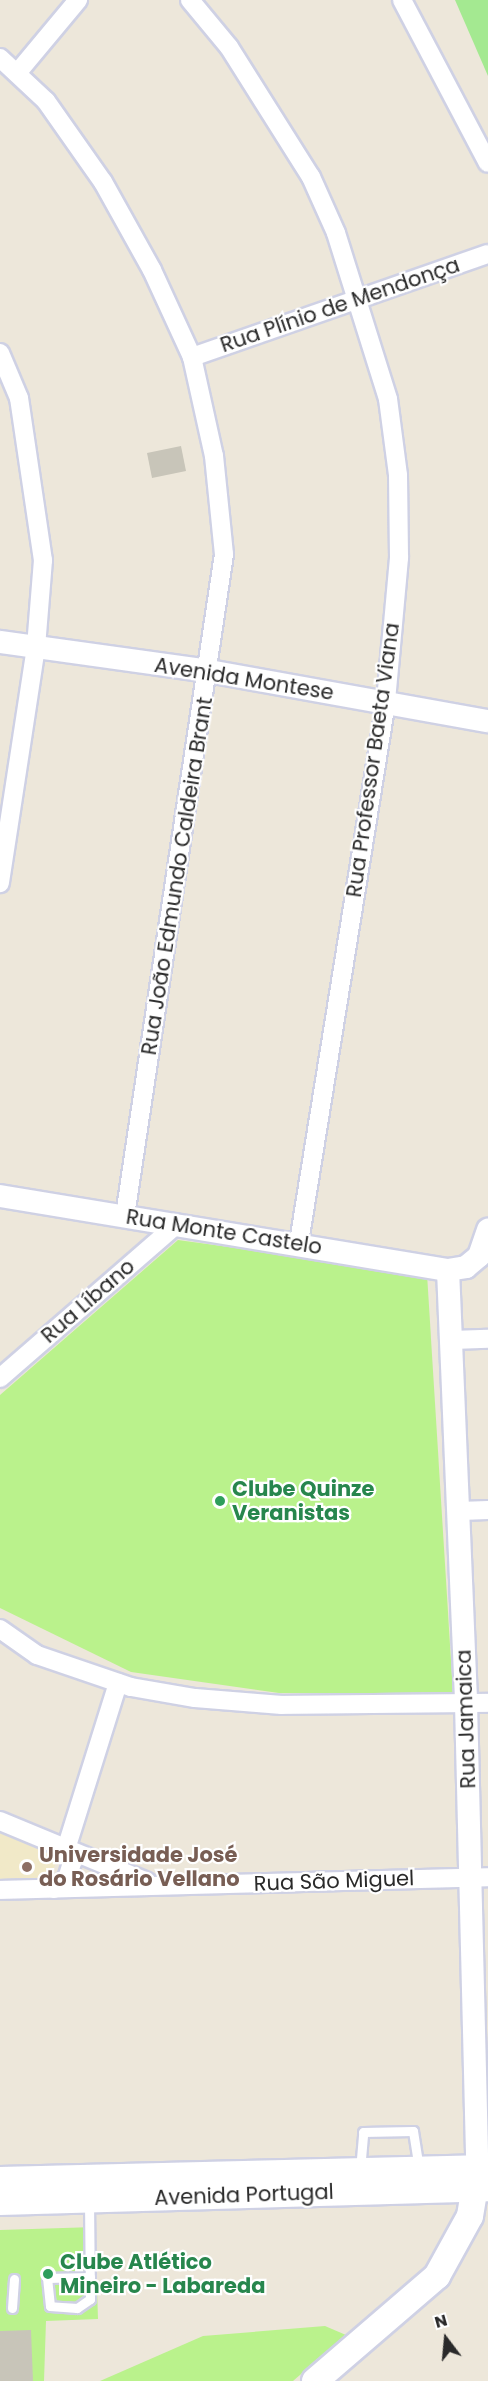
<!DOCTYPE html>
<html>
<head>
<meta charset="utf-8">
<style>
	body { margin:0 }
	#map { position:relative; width:488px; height:2381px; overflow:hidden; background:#ede7da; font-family:Poppins,sans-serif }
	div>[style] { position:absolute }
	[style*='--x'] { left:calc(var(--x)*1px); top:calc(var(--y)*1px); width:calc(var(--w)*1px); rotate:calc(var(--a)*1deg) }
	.education>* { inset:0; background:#f1e9c8 }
	.green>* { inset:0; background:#a4e991 }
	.pitch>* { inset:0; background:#baf28c }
	.building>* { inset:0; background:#c8c5b9 }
	.roads { filter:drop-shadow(2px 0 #cfd1e4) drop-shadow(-2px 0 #cfd1e4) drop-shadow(0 2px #cfd1e4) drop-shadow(0 -2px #cfd1e4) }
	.service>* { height:9px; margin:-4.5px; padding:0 4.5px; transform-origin:4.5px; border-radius:4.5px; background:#fff }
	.minor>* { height:18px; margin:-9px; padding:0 9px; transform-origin:9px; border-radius:9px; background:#fff }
	.tertiary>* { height:22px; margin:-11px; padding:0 11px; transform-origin:11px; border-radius:11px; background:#fff }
	.secondary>* { height:26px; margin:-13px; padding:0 13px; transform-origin:13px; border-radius:13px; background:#fff }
	.dots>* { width:16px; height:16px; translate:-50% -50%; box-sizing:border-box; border:3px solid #fff; border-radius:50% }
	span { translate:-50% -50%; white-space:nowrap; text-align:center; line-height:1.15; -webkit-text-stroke:4.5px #fff; paint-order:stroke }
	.street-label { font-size:21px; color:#2a2a2a }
	.leisure-label { font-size:21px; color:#27864d; font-weight:700 }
	.left { translate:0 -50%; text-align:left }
	.education-label { font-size:21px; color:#785e54; font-weight:700 }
	.north { position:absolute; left:416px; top:2309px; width:60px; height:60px; -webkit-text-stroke:4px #fff; paint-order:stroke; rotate:344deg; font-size:16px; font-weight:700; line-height:24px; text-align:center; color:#2a2a2a }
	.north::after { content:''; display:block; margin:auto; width:21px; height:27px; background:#2a2a2a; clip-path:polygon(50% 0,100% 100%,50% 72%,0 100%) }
</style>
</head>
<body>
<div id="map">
	<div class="education">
		<div style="clip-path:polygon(0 1829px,60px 1853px,49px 1880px,0 1881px)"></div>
	</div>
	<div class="green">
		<div style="clip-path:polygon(455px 0,488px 0,488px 76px)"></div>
	</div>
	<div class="pitch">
		<div style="clip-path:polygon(178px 1240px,427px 1274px,453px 1693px,279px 1693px,131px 1672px,0 1608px,0 1395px)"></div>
		<div style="clip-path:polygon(95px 2227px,98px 2319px,46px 2321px,44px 2381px,0 2381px,0 2230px)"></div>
		<div style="clip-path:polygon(325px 2326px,346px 2335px,293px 2381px,100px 2381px,203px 2336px)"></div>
	</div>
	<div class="building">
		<div style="clip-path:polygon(181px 446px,186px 471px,152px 478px,147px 453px)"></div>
		<div style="clip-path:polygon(31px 2330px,33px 2381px,0 2381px,0 2331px)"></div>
	</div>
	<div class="roads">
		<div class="service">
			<div style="--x:360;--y:2170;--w:38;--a:-85"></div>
			<div style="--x:363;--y:2132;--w:50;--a:-1.1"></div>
			<div style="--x:413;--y:2131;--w:36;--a:81"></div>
			<div style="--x:89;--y:2201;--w:98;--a:89.4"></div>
			<div style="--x:90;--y:2299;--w:16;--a:145"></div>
			<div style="--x:77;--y:2308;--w:27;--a:-176"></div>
			<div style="--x:50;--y:2306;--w:28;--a:-96"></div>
			<div style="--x:47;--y:2278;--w:43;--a:-1.3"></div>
			<div style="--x:12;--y:2308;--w:29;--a:-86"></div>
		</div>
		<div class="minor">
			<div style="--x:190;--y:0;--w:61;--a:50.3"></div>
			<div style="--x:229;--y:47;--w:154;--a:57.8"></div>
			<div style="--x:311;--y:177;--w:61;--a:65.9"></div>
			<div style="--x:336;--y:233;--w:174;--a:72.6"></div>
			<div style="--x:388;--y:399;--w:77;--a:82.5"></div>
			<div style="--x:398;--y:475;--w:83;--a:89.3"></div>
			<div style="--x:399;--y:558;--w:145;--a:95.2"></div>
			<div style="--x:386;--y:702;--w:547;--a:99.15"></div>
			<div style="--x:402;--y:0;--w:184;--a:62.2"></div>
			<div style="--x:0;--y:58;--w:63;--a:43.1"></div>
			<div style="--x:46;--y:101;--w:99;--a:54.9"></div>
			<div style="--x:103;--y:182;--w:101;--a:60.9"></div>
			<div style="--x:152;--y:270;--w:96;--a:65.3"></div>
			<div style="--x:192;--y:357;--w:101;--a:77.5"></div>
			<div style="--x:214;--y:456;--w:99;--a:84.2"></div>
			<div style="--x:224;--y:554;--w:669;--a:98.51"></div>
			<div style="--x:18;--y:72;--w:94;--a:-50.2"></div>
			<div style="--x:0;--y:353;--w:49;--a:67.1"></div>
			<div style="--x:19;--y:398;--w:164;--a:81.6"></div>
			<div style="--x:43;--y:560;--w:87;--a:94.6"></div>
			<div style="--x:36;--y:647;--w:239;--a:98.7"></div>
			<div style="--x:192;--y:357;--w:313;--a:-19.2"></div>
			<div style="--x:452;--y:1340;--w:36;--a:-2"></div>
			<div style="--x:0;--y:1378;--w:235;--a:-41"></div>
			<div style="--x:460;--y:1511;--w:28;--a:-2"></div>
			<div style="--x:0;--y:1629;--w:45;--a:35.1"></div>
			<div style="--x:37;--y:1655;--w:99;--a:18.8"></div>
			<div style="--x:131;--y:1687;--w:65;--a:9.8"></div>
			<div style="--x:195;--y:1698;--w:87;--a:4.6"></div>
			<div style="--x:282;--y:1705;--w:206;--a:-0.6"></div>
			<div style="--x:0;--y:1821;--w:159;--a:22.5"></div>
			<div style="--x:66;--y:1849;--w:174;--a:-72.6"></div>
			<div style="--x:54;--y:1889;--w:16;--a:-38"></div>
			<div style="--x:67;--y:1879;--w:27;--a:-73"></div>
			<div style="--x:0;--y:1890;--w:488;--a:-1.5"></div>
		</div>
		<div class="tertiary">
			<div style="--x:0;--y:642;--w:211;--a:7.9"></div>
			<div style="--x:209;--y:671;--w:283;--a:10.2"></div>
			<div style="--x:0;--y:1196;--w:454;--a:9.4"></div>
			<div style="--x:448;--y:1270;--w:18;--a:-9"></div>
			<div style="--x:466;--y:1267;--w:17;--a:-40"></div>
			<div style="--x:479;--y:1256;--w:28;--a:-71"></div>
			<div style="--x:448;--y:1270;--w:433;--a:87.6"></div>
			<div style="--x:466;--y:1703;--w:465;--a:88.6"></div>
		</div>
		<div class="secondary">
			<div style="--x:0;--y:2180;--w:488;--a:-1.4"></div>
			<div style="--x:0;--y:2202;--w:488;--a:-1.6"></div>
			<div style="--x:315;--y:2381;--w:161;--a:-40.7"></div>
			<div style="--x:437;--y:2276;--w:68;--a:-61.2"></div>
			<div style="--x:470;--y:2216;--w:43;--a:-80.5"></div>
		</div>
	</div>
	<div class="dots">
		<div style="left:220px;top:1501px;background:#2e9e5b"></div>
		<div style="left:27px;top:1867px;background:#8d6e63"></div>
		<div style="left:48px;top:2274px;background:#2e9e5b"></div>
	</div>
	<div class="street-label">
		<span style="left:340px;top:305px;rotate:-19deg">Rua Plínio de Mendonça</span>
		<span style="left:244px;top:679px;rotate:9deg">Avenida Montese</span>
		<span style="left:373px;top:760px;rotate:-82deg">Rua Professor Baeta Viana</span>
		<span style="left:177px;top:876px;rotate:-81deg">Rua João Edmundo Caldeira Brant</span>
		<span style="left:224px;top:1232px;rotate:9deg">Rua Monte Castelo</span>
		<span style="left:88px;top:1301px;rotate:-41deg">Rua Líbano</span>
		<span style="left:466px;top:1719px;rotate:-92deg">Rua Jamaica</span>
		<span style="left:334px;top:1881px;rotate:-2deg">Rua São Miguel</span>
		<span style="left:244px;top:2195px;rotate:-2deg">Avenida Portugal</span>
	</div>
	<div class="leisure-label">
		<span class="left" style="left:232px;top:1501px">Clube Quinze<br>Veranistas</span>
		<span class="left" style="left:60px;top:2274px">Clube Atlético<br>Mineiro - Labareda</span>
	</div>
	<div class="education-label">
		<span class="left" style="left:39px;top:1867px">Universidade José<br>do Rosário Vellano</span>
	</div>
	<div class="north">N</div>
</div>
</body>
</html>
